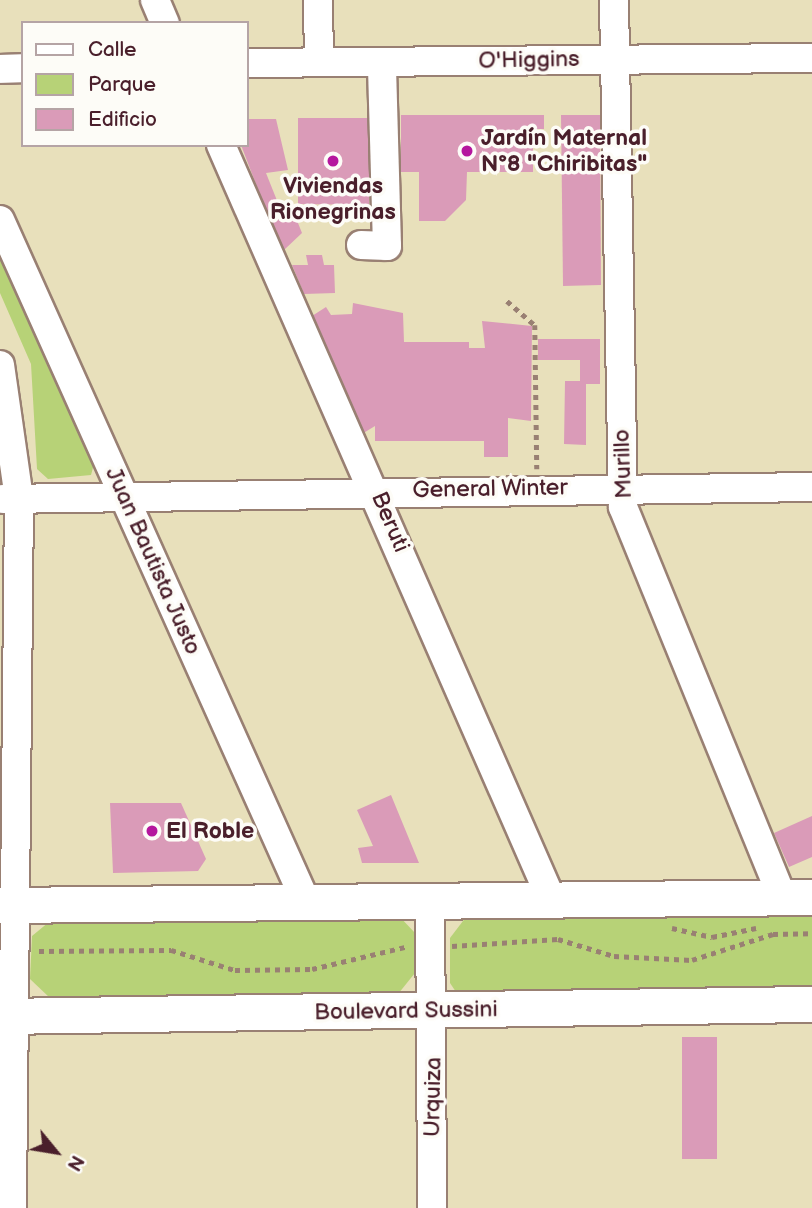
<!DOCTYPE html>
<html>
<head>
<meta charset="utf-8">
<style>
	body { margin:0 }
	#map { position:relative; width:812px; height:1208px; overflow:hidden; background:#e8e0bb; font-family:"Balsamiq Sans",sans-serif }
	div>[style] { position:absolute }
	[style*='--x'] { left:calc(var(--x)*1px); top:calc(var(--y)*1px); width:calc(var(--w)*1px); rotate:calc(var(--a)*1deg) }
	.green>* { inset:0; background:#b7d277 }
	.building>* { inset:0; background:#da9bb8 }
	.path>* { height:4.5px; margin-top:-2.25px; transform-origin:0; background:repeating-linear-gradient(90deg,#998073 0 5px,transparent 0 10px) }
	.roads { filter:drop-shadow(2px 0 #998073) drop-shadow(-2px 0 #998073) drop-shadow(0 2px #998073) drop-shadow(0 -2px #998073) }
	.minor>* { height:28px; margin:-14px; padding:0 14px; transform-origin:14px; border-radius:14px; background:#fff }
	.major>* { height:35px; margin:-17.5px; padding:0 17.5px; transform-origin:17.5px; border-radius:17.5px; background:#fff }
	.dots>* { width:19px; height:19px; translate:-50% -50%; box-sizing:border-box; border:4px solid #fdfcf7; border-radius:50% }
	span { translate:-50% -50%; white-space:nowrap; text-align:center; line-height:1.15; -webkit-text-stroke:7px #fdfcf7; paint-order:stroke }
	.street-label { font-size:23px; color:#4a1f2b }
	.poi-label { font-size:23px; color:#4a1f2b; font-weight:700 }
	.left { translate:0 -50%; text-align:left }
	.legend { position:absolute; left:21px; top:21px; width:228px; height:126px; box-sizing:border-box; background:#fdfcf7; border:2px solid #b5a4a5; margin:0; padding:9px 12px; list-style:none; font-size:21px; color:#4a1f2b }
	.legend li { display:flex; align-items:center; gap:14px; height:35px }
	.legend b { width:35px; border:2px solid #b5a4a5 }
	.north { position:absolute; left:21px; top:1117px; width:70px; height:70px; -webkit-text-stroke:5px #fdfcf7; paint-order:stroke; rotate:120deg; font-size:19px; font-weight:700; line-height:28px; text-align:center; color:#4a1f2b }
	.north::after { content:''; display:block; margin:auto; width:24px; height:32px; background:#4a1f2b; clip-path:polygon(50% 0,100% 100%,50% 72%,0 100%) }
</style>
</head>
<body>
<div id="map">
	<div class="green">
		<div style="clip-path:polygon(0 251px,94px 464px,91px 475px,48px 479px,37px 469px,31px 364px,0 293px)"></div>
		<div style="clip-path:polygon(812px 911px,812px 989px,456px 992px,450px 983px,450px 938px,466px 917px)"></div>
		<div style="clip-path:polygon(399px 916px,415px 933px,415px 973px,398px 994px,50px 998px,30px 979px,32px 936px,55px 917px)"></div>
	</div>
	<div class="building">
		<div style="clip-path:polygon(401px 115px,544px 115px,544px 129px,533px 129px,533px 172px,467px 172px,466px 200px,445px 221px,419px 221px,419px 172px,401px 172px)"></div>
		<div style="clip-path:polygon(561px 115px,600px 115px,601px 285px,563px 286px)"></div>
		<div style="clip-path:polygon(298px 118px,369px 118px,369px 205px,298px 204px)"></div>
		<div style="clip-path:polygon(247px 119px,276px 119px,288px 170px,266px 173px,280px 208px,267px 213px,241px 145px,247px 145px)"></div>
		<div style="clip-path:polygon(285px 215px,288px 222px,296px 218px,302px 233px,284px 250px,272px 221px)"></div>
		<div style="clip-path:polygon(306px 255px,322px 255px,324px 265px,334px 265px,335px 293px,304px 294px,292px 265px,308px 265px)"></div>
		<div style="clip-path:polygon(353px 303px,403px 313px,404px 342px,469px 342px,469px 348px,485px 348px,482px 321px,532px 326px,531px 421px,508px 418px,508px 457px,484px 457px,484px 441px,375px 441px,375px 426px,357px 437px,312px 316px,326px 307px,331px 315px,352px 314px)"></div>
		<div style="clip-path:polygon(538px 339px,600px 339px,600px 384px,586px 384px,586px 445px,564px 444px,565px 381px,580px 381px,580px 360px,538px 360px)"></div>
		<div style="clip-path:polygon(391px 795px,419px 863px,362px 863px,358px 848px,373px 846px,357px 810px)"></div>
		<div style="clip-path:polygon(110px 803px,181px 803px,206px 859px,198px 871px,113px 873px)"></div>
		<div style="clip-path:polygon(812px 816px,812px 857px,789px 867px,774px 833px)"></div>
		<div style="clip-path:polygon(682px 1037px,717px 1037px,717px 1159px,682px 1159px)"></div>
	</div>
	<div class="path">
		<div style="--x:507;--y:301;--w:37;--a:41"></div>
		<div style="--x:535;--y:325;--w:144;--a:89.2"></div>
		<div style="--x:672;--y:928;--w:41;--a:12.7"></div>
		<div style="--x:712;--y:937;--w:45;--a:-11.6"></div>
		<div style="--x:452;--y:946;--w:106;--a:-3.8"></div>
		<div style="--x:558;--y:939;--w:59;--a:16.9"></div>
		<div style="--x:614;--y:956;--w:78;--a:2.9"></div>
		<div style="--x:692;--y:960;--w:85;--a:-17.8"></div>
		<div style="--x:773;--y:934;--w:39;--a:-1"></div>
		<div style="--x:39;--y:951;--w:132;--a:-0.4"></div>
		<div style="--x:171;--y:950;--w:67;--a:17.4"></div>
		<div style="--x:235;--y:970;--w:77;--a:-0.7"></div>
		<div style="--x:312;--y:969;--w:96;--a:-13.3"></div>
	</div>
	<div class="roads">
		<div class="minor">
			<div style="--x:155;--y:0;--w:25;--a:67"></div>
			<div style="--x:318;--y:0;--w:61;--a:89.1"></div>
			<div style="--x:614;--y:0;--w:507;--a:88.98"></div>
			<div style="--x:623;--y:507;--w:421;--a:67.8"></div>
			<div style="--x:247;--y:63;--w:565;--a:-0.51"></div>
			<div style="--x:0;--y:69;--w:23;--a:-2"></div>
			<div style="--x:221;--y:145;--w:825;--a:66.35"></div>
			<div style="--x:0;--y:220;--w:748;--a:65.84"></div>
			<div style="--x:361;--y:245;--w:26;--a:2"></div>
			<div style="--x:387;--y:246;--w:184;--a:-91.6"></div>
			<div style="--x:0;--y:365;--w:135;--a:81.9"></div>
			<div style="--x:19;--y:499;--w:709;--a:90.57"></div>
			<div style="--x:3;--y:499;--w:809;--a:-0.85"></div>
			<div style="--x:430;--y:902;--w:306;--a:89.6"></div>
		</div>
		<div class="major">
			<div style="--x:0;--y:905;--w:812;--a:-0.56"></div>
			<div style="--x:0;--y:1016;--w:812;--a:-0.85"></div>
		</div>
	</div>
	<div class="dots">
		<div style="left:467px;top:151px;background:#b5179e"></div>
		<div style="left:333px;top:161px;background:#b5179e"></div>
		<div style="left:152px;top:831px;background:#b5179e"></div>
	</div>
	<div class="street-label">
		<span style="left:529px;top:60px;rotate:-1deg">O'Higgins</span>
		<span style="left:623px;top:464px;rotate:-92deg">Murillo</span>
		<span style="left:490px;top:489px;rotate:-1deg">General Winter</span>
		<span style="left:390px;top:522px;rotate:67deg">Beruti</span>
		<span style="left:153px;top:561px;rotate:66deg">Juan Bautista Justo</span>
		<span style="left:406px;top:1011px;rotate:-1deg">Boulevard Sussini</span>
		<span style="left:433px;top:1097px;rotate:-89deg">Urquiza</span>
	</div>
	<div class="poi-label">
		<span class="left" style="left:481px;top:151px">Jardín Maternal<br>N°8 "Chiribitas"</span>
		<span style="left:333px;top:199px">Viviendas<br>Rionegrinas</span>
		<span class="left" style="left:166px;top:831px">El Roble</span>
	</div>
	<ul class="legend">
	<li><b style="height:9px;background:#fff"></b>Calle</li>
	<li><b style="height:19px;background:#b7d277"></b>Parque</li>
	<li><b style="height:19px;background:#da9bb8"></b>Edificio</li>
	</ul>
	<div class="north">N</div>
</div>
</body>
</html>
